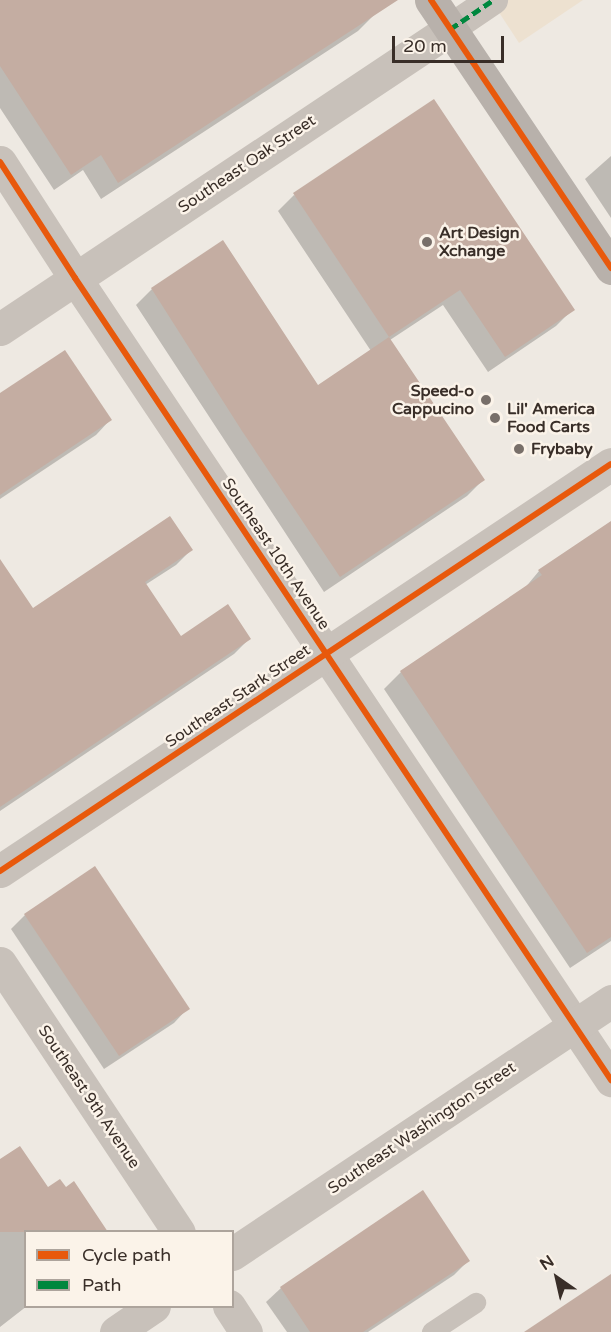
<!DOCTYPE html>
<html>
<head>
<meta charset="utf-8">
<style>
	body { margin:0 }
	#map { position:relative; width:611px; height:1332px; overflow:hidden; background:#eee9e2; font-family:"Varela Round",sans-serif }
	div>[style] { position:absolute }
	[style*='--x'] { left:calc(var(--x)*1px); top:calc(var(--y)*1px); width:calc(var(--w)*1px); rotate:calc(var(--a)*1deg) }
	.plaza>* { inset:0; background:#ede1d0 }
	.shadow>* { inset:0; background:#0003 }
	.building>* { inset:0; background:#c4ada2 }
	.service>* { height:20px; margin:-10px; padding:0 10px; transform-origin:10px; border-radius:10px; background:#c8c1ba }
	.pedestrian>* { height:30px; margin:-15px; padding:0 15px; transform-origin:15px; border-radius:15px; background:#c8c1ba }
	.minor>* { height:33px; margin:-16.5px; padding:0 16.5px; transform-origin:16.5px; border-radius:16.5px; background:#c8c1ba }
	.tertiary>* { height:33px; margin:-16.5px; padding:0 16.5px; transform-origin:16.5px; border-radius:16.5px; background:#c8c1ba }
	.secondary>* { height:33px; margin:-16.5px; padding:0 16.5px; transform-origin:16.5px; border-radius:16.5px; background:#b8b1ab }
	.quiet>* { height:4.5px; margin-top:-2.25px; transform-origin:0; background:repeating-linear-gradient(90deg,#00873e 0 9px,transparent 0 13.5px) }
	.cycleway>* { height:6px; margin:-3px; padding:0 3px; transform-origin:3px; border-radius:3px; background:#e8590c }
	.dots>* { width:16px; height:16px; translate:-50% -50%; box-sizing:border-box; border:3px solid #fbf3e9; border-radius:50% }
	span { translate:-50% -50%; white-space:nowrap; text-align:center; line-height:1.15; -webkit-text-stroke:5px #fbf3e9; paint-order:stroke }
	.street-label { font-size:16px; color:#392e28 }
	.poi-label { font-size:16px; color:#392e28; font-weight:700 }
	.left { translate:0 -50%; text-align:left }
	.right { translate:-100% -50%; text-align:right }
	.legend { position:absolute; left:24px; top:1230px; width:210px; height:78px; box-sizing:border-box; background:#fbf3e9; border:2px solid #ada49c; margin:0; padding:8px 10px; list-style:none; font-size:18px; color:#392e28 }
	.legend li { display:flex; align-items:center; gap:12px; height:30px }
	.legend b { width:30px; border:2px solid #ada49c }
	.north { position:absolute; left:527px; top:1248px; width:60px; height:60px; -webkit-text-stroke:4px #fbf3e9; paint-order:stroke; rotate:326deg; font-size:16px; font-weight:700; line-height:24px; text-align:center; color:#392e28 }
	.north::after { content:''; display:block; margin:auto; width:21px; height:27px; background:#392e28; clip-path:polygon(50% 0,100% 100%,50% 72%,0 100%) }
	.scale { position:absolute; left:392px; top:36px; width:112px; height:27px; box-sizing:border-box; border:3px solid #392e28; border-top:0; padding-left:8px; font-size:18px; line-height:21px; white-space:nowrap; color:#392e28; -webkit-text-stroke:4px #fbf3e9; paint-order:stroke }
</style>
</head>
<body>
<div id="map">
	<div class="plaza">
		<div style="clip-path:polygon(491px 0,583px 0,519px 43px)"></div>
	</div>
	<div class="shadow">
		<div style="clip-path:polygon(0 0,365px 0,375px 14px,358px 31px,101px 199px,83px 170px,54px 190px,0 108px)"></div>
		<div style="clip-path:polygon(611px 156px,611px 218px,585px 179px)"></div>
		<div style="clip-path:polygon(294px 195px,573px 309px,556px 326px,488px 372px,443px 305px,390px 340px,483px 480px,467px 496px,324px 592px,136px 305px,152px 289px,318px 387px,371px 351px,278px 211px)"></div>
		<div style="clip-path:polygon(0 395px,110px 420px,96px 435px,0 499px)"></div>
		<div style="clip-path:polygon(611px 522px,611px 941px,570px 968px,384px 689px,401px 672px,524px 589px,539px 571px)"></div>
		<div style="clip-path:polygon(191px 550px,176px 565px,145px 585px,181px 638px,249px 639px,234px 654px,0 811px,0 562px,32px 610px)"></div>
		<div style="clip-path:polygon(25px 915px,188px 1008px,174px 1023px,104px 1069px,11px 929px)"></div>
		<div style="clip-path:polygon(0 1161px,26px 1232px,24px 1297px,27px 1306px,0 1327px)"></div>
		<div style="clip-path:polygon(468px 1261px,454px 1275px,368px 1332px,287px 1332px,266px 1302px,281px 1288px)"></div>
	</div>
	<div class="building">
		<div style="clip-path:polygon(0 0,398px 0,118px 183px,101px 155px,71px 175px,0 66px)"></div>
		<div style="clip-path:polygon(434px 99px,575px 310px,505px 357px,460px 290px,389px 337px,293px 193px)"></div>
		<div style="clip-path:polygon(223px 240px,318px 385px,389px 337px,485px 480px,340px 577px,242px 431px,151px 288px)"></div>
		<div style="clip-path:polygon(65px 350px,112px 420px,0 495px,0 393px)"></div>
		<div style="clip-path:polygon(170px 516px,193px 550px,145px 582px,181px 636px,228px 604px,251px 639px,0 807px,0 559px,33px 608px)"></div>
		<div style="clip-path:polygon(611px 521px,611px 937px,587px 953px,400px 671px,542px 575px,538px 570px)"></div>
		<div style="clip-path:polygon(95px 866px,190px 1009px,119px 1056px,24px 914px)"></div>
		<div style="clip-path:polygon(20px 1146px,48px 1187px,60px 1179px,66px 1187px,74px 1181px,108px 1232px,0 1232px,0 1159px)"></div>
		<div style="clip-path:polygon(423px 1190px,470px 1261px,363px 1332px,310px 1332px,280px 1287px)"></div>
		<div style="clip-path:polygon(611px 1274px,611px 1332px,524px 1332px)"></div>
	</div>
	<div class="service">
		<div style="--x:432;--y:1332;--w:53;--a:-33.4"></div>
	</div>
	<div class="pedestrian">
		<div style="--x:450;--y:29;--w:52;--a:-34"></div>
	</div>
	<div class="minor">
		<div style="--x:0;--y:162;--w:138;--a:57.1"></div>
		<div style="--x:75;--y:278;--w:965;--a:56.24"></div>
		<div style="--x:0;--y:329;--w:541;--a:-33.69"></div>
		<div style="--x:0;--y:963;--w:323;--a:56.4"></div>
		<div style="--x:232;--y:1254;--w:456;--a:-33.7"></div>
		<div style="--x:229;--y:1306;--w:31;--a:57"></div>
		<div style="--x:116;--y:1332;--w:46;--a:-34.4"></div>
	</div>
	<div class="tertiary">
		<div style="--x:0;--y:871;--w:734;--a:-33.67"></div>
	</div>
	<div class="secondary">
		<div style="--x:431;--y:0;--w:323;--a:56.1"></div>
	</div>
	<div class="quiet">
		<div style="--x:450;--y:29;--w:52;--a:-34"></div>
	</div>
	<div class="cycleway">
		<div style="--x:431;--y:0;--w:323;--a:56.1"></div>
		<div style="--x:0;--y:162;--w:138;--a:57.1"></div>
		<div style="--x:75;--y:278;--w:965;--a:56.24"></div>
		<div style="--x:0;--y:871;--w:734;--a:-33.67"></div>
	</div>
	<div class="dots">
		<div style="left:427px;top:242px;background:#786f69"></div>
		<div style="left:486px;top:400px;background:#786f69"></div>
		<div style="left:495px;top:418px;background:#786f69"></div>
		<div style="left:519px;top:449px;background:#786f69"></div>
	</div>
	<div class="street-label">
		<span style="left:247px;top:164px;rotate:-34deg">Southeast Oak Street</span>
		<span style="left:276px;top:554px;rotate:56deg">Southeast 10th Avenue</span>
		<span style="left:238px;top:696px;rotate:-34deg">Southeast Stark Street</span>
		<span style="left:89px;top:1097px;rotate:56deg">Southeast 9th Avenue</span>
		<span style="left:422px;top:1128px;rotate:-34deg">Southeast Washington Street</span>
	</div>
	<div class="poi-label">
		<span class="left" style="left:439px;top:242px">Art Design<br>Xchange</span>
		<span class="right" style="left:474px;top:400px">Speed-o<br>Cappucino</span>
		<span class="left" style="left:507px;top:418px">Lil' America<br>Food Carts</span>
		<span class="left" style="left:531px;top:449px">Frybaby</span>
	</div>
	<ul class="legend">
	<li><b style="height:8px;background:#e8590c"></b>Cycle path</li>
	<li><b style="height:8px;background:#00873e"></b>Path</li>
	</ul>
	<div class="north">N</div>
	<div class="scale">20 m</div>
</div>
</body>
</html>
